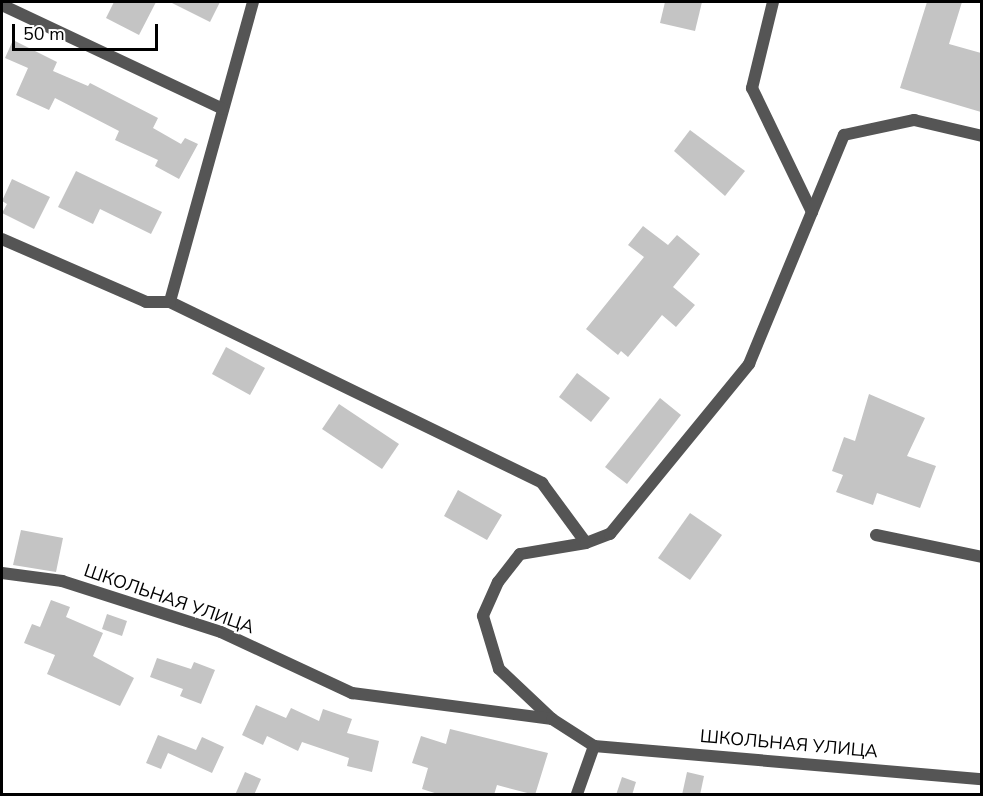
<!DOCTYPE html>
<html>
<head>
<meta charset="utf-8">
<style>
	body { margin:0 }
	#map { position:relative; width:983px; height:796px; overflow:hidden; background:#fff; font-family:"Nunito Sans",sans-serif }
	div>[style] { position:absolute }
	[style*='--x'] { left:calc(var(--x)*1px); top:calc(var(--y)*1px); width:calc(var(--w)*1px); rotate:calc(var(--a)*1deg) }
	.building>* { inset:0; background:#c4c4c4 }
	.minor>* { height:12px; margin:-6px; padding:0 6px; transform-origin:6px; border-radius:6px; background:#555 }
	span { translate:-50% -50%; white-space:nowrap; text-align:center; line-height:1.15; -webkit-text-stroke:4.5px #fff; paint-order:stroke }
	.street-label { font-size:18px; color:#000 }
	.frame { position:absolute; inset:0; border:3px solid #000; pointer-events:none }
	.scale { position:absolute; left:12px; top:24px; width:146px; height:27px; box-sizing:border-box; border:3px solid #000; border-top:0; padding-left:8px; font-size:18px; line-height:21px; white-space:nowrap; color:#000; -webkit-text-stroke:4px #fff; paint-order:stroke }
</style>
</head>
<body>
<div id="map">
	<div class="building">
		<div style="clip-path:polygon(114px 2px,156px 2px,139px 35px,106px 18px)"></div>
		<div style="clip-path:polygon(170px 2px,220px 2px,210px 22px)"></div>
		<div style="clip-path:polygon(665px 2px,702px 2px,695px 31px,660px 23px)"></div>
		<div style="clip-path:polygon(927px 2px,962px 2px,949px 44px,981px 53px,981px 112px,900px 88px)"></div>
		<div style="clip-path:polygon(13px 40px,57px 62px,53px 71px,88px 86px,90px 83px,158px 118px,153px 128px,181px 144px,185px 138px,198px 144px,179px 179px,155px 166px,158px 160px,115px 140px,119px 131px,55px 98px,49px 110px,16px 95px,28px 68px,5px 58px)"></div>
		<div style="clip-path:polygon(690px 130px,745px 171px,725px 196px,674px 151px)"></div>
		<div style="clip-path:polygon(76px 171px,162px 212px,151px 234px,100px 209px,93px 224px,58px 207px)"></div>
		<div style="clip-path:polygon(12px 179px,50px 197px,34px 229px,2px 213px,7px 204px,2px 201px)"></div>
		<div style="clip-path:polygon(643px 226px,668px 245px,677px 235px,700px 254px,673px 287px,695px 305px,676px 327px,662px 315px,628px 357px,621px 351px,618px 355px,586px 329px,644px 257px,628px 245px)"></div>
		<div style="clip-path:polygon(226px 347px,265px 368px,250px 395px,212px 374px)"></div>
		<div style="clip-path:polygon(577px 373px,610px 398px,591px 422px,559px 397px)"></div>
		<div style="clip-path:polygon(869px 394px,925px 418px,907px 456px,936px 466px,920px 508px,877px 493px,873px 505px,836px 492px,843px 475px,832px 471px,844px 437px,855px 441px)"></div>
		<div style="clip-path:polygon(660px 398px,681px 415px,627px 484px,605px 467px)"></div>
		<div style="clip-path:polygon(339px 404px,399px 444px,382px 469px,322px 429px)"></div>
		<div style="clip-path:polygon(458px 490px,502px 515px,487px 540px,444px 516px)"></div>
		<div style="clip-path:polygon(690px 513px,722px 535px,690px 580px,658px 558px)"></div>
		<div style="clip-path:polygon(21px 530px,63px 538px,56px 572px,13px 565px)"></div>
		<div style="clip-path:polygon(51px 600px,70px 607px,66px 617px,103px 633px,93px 656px,134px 678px,120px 706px,47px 674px,55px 655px,24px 643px,32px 624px,40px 627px)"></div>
		<div style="clip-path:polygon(107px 614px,127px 621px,122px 636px,102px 629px)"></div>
		<div style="clip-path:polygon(157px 658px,191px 669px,194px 662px,215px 670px,201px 704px,180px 696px,183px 689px,150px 677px)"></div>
		<div style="clip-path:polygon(256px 705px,286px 718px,291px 708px,319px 721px,323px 709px,352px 719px,347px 733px,379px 741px,372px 772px,347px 766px,349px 758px,302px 742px,298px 751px,267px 736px,263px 745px,242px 735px)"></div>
		<div style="clip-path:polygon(450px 729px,548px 753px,535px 795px,497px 785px,494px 795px,441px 795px,422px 789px,428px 768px,412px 763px,421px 736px,446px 744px)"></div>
		<div style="clip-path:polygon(158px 735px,196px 750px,202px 737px,224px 747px,212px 773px,168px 753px,161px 769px,146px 763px)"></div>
		<div style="clip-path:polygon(245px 772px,261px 779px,254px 795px,235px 795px)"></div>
		<div style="clip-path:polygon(687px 772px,704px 776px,700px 795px,682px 795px)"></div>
		<div style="clip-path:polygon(622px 777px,636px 782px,632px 795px,616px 795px)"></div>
	</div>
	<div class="minor">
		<div style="--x:253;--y:2;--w:311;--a:105.5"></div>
		<div style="--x:170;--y:302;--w:414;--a:25.9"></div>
		<div style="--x:542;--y:483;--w:74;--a:53.7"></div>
		<div style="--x:586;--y:543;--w:67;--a:170.5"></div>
		<div style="--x:520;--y:554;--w:36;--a:128"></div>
		<div style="--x:498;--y:582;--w:37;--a:114"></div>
		<div style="--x:483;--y:616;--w:55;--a:73.2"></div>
		<div style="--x:499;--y:669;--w:73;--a:43.3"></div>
		<div style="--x:773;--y:2;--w:89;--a:103.7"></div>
		<div style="--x:752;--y:88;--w:138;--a:64.2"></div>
		<div style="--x:2;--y:5;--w:244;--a:25.2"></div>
		<div style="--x:2;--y:239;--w:157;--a:23.6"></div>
		<div style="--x:146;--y:302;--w:24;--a:0"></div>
		<div style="--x:876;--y:535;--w:108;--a:11.7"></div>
		<div style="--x:586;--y:543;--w:26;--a:-21"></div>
		<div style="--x:610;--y:534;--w:220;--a:-50.7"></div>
		<div style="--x:749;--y:364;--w:248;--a:-67.5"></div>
		<div style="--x:844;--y:135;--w:72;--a:-12.1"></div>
		<div style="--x:914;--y:120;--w:70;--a:13.2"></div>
		<div style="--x:2;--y:573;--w:61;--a:7.6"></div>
		<div style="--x:62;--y:581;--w:167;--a:17.8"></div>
		<div style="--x:221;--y:632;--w:145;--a:25"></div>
		<div style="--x:352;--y:693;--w:202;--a:7.4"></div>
		<div style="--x:552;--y:719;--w:50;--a:32.7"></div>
		<div style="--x:594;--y:746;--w:389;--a:4.9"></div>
		<div style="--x:577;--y:794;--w:51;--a:-70.5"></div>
	</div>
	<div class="street-label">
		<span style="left:169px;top:599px;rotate:19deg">ШКОЛЬНАЯ УЛИЦА</span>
		<span style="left:789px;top:744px;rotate:5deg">ШКОЛЬНАЯ УЛИЦА</span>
	</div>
	<div class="frame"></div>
	<div class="scale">50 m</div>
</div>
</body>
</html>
